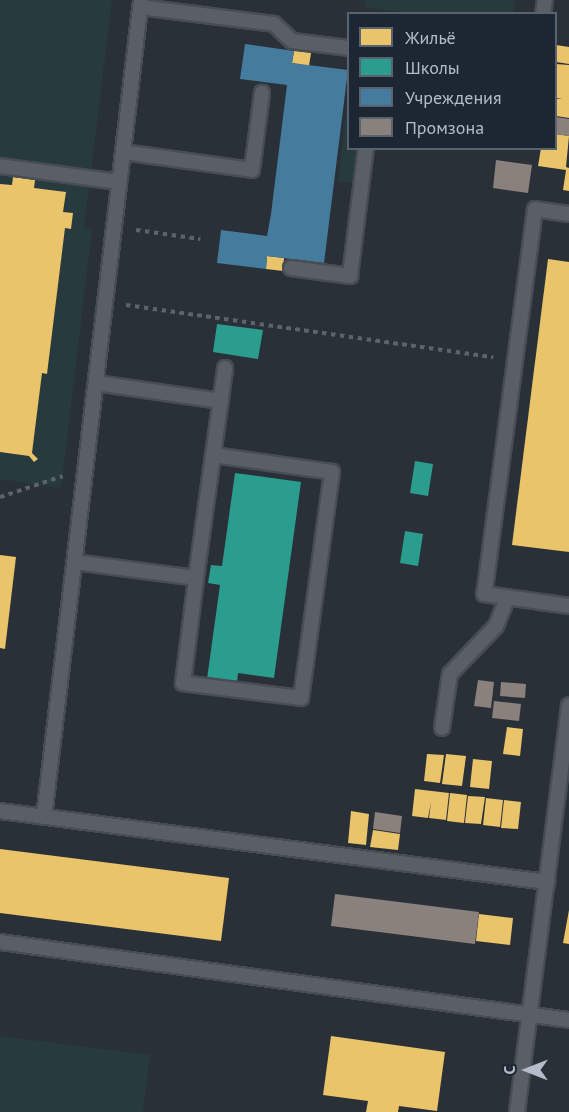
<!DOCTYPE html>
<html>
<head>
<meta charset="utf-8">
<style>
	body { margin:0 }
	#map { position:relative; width:569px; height:1112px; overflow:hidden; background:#2a3038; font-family:"PT Sans",sans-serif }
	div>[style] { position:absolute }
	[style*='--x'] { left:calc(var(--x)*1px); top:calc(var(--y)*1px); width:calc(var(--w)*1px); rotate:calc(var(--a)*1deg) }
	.green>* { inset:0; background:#273a3e }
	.homes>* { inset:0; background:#e9c46a }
	.schools>* { inset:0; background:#2a9d8f }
	.public>* { inset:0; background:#457b9d }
	.industry>* { inset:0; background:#8a817c }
	.path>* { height:4px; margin-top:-2px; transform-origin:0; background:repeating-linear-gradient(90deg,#5d636a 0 4.5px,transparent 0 9px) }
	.roads { filter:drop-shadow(2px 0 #484c53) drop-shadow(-2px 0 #484c53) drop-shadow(0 2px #484c53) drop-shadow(0 -2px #484c53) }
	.lane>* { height:14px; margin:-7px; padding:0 7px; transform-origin:7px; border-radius:7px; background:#5a5e66 }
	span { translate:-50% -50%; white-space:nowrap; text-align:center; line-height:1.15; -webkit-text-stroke:6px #1d2633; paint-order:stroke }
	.legend { position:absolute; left:347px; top:12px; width:210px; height:138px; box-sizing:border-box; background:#1d2633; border:2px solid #59626f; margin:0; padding:8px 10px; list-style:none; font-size:18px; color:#b4bcc9 }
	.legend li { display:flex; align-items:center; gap:12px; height:30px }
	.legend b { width:30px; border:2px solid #59626f }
	.north { position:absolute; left:497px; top:1040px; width:60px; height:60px; -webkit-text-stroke:4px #1d2633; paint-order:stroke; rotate:270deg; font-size:16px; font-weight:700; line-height:24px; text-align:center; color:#b4bcc9 }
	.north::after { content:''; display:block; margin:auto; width:21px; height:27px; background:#b4bcc9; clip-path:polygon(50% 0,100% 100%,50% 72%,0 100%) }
</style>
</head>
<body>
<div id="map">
	<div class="green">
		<div style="clip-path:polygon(0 0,112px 0,84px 228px,92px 230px,61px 488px,0 479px)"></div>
		<div style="clip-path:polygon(365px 0,515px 0,513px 13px,415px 14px,364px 7px)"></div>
		<div style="clip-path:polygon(348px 97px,348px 148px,359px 149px,355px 183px,338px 181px)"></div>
		<div style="clip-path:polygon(0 1036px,150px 1055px,143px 1112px,0 1112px)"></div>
	</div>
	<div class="homes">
		<div style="clip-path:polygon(556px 45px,569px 47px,569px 64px,556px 62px)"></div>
		<div style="clip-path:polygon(294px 51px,311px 53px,309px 66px,292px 63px)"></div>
		<div style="clip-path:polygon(556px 64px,569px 65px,569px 118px,556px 116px,556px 99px,562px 99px,556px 98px)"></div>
		<div style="clip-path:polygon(556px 134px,569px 136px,566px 167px,569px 168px,569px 191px,563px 190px,566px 170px,538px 166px,541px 148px,556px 148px)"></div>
		<div style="clip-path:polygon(13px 177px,35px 180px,34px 188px,66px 192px,63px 212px,73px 213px,71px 229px,65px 228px,47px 374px,42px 373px,32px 453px,38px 459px,34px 462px,29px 456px,0 452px,0 184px,12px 185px)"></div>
		<div style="clip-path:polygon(267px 256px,284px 258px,283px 271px,266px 269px)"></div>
		<div style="clip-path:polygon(548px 259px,569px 262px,569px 552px,512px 545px)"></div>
		<div style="clip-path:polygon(0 555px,16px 557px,5px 649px,0 648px)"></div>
		<div style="clip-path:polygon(507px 727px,523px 729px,520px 756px,503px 754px)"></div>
		<div style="clip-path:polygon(427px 754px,444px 755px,440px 783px,424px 781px)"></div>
		<div style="clip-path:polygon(446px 754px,466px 756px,462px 786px,442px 784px)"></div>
		<div style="clip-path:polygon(473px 759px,492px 761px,489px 789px,470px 787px)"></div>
		<div style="clip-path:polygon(415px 789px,449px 793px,446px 820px,429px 818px,431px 802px,428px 818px,412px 816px)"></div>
		<div style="clip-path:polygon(450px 793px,467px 795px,464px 823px,447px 821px)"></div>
		<div style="clip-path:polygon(468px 796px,485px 797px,481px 824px,465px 823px)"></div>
		<div style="clip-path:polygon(486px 798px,503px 800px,500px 827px,483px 825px)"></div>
		<div style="clip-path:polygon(504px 800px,521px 802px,518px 829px,501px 828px)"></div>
		<div style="clip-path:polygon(351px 811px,369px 814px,366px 845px,348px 843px)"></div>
		<div style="clip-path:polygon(373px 830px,400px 834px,398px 850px,370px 847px)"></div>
		<div style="clip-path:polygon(0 849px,229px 878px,221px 941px,0 913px)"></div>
		<div style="clip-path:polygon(569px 910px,569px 944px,563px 943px)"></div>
		<div style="clip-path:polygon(479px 914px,513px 918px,510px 945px,476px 941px)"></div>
		<div style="clip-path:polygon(331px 1036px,445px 1052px,437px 1111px,399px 1106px,398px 1112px,366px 1112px,368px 1101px,323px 1095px)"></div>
	</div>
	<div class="schools">
		<div style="clip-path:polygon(217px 324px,263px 330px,258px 359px,213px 352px)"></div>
		<div style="clip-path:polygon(415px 461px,433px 464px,428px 496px,410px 493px)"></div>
		<div style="clip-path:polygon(235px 473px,301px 482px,274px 678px,238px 673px,237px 683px,207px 679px,220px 585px,208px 583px,211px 565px,222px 566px)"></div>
		<div style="clip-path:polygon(405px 531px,423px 534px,418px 566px,400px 563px)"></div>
	</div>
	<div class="public">
		<div style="clip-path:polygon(245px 44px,294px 51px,292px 63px,348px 70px,324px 263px,267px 256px,266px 269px,217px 263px,221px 230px,267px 236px,271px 214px,287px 85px,240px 79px)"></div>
	</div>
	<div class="industry">
		<div style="clip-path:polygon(556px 117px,569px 119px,569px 136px,556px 134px)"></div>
		<div style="clip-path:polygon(496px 160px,532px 165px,528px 193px,493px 188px)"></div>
		<div style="clip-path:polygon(478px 680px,494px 682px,491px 708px,474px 706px)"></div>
		<div style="clip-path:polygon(501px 682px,526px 684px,525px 698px,500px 696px)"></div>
		<div style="clip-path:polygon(494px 701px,521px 704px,519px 721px,492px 718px)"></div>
		<div style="clip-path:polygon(375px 812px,402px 816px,400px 833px,373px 829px)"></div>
		<div style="clip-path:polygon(335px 894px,479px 912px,475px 944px,331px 926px)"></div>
	</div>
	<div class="path">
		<div style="--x:136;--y:230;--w:65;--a:8"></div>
		<div style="--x:126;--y:305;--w:371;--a:8.1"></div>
		<div style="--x:0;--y:497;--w:66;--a:-18.4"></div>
	</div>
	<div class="roads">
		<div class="lane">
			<div style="--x:140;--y:7;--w:135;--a:7.2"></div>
			<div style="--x:274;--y:24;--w:25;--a:43"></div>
			<div style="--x:292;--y:41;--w:56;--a:7.1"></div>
			<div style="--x:543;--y:14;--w:14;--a:-82"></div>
			<div style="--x:123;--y:152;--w:130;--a:7.9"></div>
			<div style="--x:252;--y:170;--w:78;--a:-82.6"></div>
			<div style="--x:0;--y:166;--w:120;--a:7.7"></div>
			<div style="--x:569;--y:214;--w:34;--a:-172"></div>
			<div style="--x:535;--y:209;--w:388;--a:97.5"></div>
			<div style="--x:484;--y:594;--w:86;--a:8"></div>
			<div style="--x:291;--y:268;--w:60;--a:7.7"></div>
			<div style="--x:350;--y:276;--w:129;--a:-82.9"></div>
			<div style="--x:96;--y:383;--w:126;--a:8.2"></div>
			<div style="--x:213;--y:455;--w:120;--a:8.1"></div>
			<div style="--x:332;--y:472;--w:228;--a:97.8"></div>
			<div style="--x:301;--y:698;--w:119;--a:-172.8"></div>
			<div style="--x:183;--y:683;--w:106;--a:-82.9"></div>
			<div style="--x:196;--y:578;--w:212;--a:-82.1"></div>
			<div style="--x:75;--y:562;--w:122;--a:7.5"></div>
			<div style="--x:442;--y:728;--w:55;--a:-81.6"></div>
			<div style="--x:450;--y:674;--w:66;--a:-46.2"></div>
			<div style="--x:496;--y:626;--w:31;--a:-68"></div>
			<div style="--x:0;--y:811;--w:552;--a:7.4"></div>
			<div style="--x:44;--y:817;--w:823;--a:-83.23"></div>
			<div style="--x:0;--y:942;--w:574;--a:7.81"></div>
			<div style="--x:517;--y:1112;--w:410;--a:-82.7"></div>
		</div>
	</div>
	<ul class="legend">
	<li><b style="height:16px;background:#e9c46a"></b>Жильё</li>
	<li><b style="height:16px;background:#2a9d8f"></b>Школы</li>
	<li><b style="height:16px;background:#457b9d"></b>Учреждения</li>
	<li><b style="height:16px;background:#8a817c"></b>Промзона</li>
	</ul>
	<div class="north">С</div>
</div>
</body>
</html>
